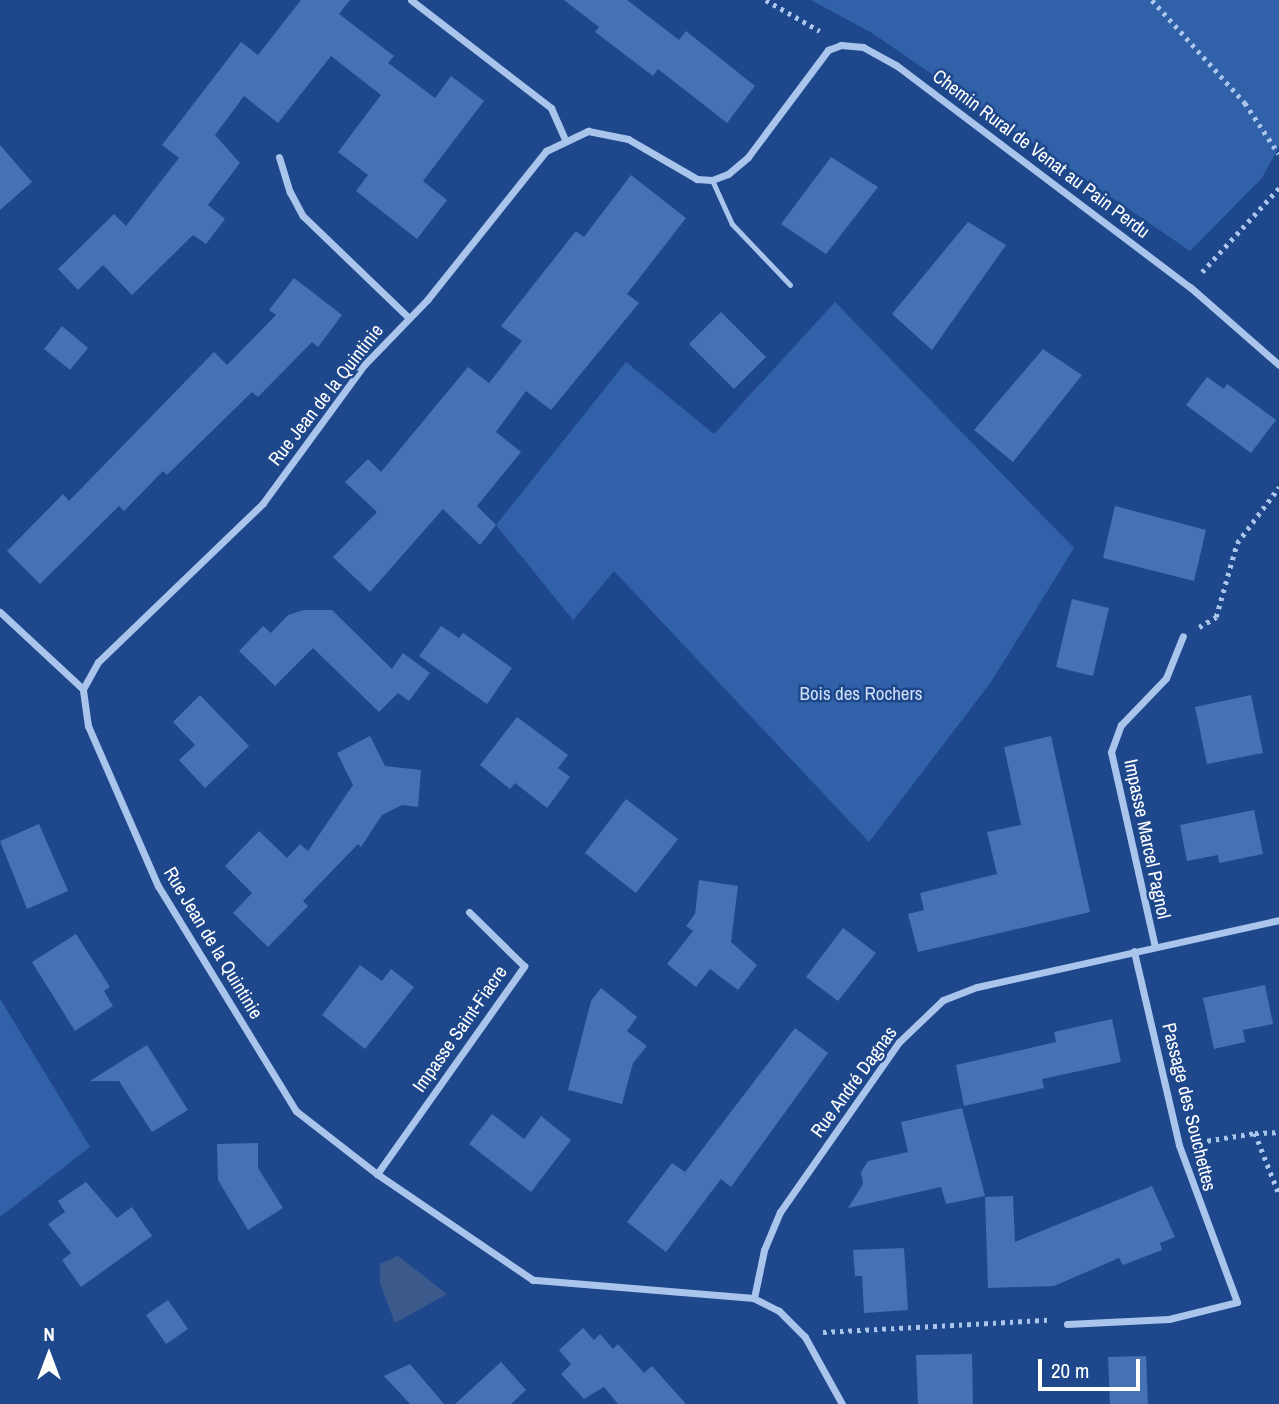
<!DOCTYPE html>
<html>
<head>
<meta charset="utf-8">
<style>
	body { margin:0 }
	#map { position:relative; width:1279px; height:1404px; overflow:hidden; background:#1e488b; font-family:"Archivo Narrow",sans-serif }
	div>[style] { position:absolute }
	[style*='--x'] { left:calc(var(--x)*1px); top:calc(var(--y)*1px); width:calc(var(--w)*1px); rotate:calc(var(--a)*1deg) }
	.green>* { inset:0; background:#3161a9 }
	.water>* { inset:0; background:#3b5a8b }
	.building>* { inset:0; background:#4671b3 }
	.path>* { height:4.5px; margin-top:-2.25px; transform-origin:0; background:repeating-linear-gradient(90deg,#aac5ec 0 3.5px,transparent 0 8.5px) }
	.lane>* { height:5px; margin:-2.5px; padding:0 2.5px; transform-origin:2.5px; border-radius:2.5px; background:#aac5ec }
	.street>* { height:7px; margin:-3.5px; padding:0 3.5px; transform-origin:3.5px; border-radius:3.5px; background:#aac5ec }
	span { translate:-50% -50%; white-space:nowrap; text-align:center; line-height:1.15; -webkit-text-stroke:5px #1e488b; paint-order:stroke }
	.street-label { font-size:19px; color:#fff }
	.park-label { font-size:19px; color:#cfe0f9 }
	.north { position:absolute; left:14px; top:1320px; width:70px; height:70px; -webkit-text-stroke:5px #1e488b; paint-order:stroke; rotate:0deg; font-size:19px; font-weight:700; line-height:28px; text-align:center; color:#fff }
	.north::after { content:''; display:block; margin:auto; width:24px; height:32px; background:#fff; clip-path:polygon(50% 0,100% 100%,50% 72%,0 100%) }
	.scale { position:absolute; left:1038px; top:1359px; width:102px; height:32px; box-sizing:border-box; border:4px solid #fff; border-top:0; padding-left:9px; font-size:21px; line-height:24px; white-space:nowrap; color:#fff; -webkit-text-stroke:5px #1e488b; paint-order:stroke }
</style>
</head>
<body>
<div id="map">
	<div class="green">
		<div style="clip-path:polygon(811px 0,1279px 0,1279px 147px,1262px 178px,1190px 251px,872px 33px)"></div>
		<div style="clip-path:polygon(835px 302px,1074px 548px,991px 682px,869px 842px,614px 571px,573px 620px,496px 525px,626px 362px,714px 434px)"></div>
		<div style="clip-path:polygon(0 999px,90px 1147px,0 1217px)"></div>
	</div>
	<div class="water">
		<div style="clip-path:polygon(398px 1256px,447px 1294px,395px 1323px,380px 1283px,380px 1264px)"></div>
	</div>
	<div class="building">
		<div style="clip-path:polygon(301px 0,350px 0,339px 14px,394px 56px,388px 63px,435px 98px,451px 76px,484px 101px,423px 181px,447px 200px,417px 239px,356px 191px,368px 175px,338px 152px,381px 95px,331px 56px,278px 123px,244px 96px,215px 135px,240px 163px,208px 205px,225px 219px,206px 244px,193px 235px,132px 295px,103px 265px,78px 290px,58px 269px,114px 214px,126px 226px,179px 158px,162px 145px,185px 115px,241px 42px,258px 55px)"></div>
		<div style="clip-path:polygon(564px 0,627px 0,679px 40px,686px 31px,755px 86px,727px 123px,658px 69px,653px 76px,595px 32px,599px 27px)"></div>
		<div style="clip-path:polygon(0 145px,32px 182px,0 210px)"></div>
		<div style="clip-path:polygon(831px 157px,878px 187px,826px 254px,781px 224px)"></div>
		<div style="clip-path:polygon(631px 175px,686px 218px,627px 294px,639px 303px,551px 410px,526px 391px,496px 432px,521px 452px,477px 506px,496px 525px,480px 545px,443px 509px,370px 592px,333px 557px,377px 512px,345px 482px,368px 459px,381px 472px,468px 367px,489px 383px,522px 341px,501px 326px,576px 231px,584px 237px)"></div>
		<div style="clip-path:polygon(968px 222px,1006px 245px,932px 350px,892px 314px)"></div>
		<div style="clip-path:polygon(294px 278px,342px 315px,318px 347px,312px 342px,258px 397px,252px 392px,167px 475px,163px 471px,124px 511px,119px 506px,40px 584px,7px 551px,63px 494px,69px 501px,214px 352px,227px 365px,276px 315px,269px 310px)"></div>
		<div style="clip-path:polygon(721px 312px,766px 357px,734px 389px,689px 344px)"></div>
		<div style="clip-path:polygon(62px 326px,88px 348px,70px 370px,44px 349px)"></div>
		<div style="clip-path:polygon(1043px 349px,1082px 375px,1013px 462px,974px 430px)"></div>
		<div style="clip-path:polygon(1207px 377px,1224px 389px,1227px 384px,1276px 420px,1251px 453px,1186px 405px)"></div>
		<div style="clip-path:polygon(1115px 506px,1206px 530px,1194px 581px,1103px 558px)"></div>
		<div style="clip-path:polygon(1072px 599px,1109px 608px,1093px 676px,1056px 667px)"></div>
		<div style="clip-path:polygon(304px 610px,332px 610px,392px 669px,403px 653px,430px 673px,409px 701px,398px 693px,379px 712px,313px 648px,275px 686px,239px 651px,263px 626px,271px 633px,288px 615px)"></div>
		<div style="clip-path:polygon(441px 626px,459px 638px,463px 633px,512px 668px,487px 704px,419px 656px)"></div>
		<div style="clip-path:polygon(200px 695px,249px 746px,205px 788px,179px 760px,195px 745px,173px 722px)"></div>
		<div style="clip-path:polygon(1251px 695px,1263px 753px,1207px 764px,1195px 707px)"></div>
		<div style="clip-path:polygon(517px 717px,568px 755px,558px 768px,570px 777px,547px 808px,515px 783px,510px 789px,480px 765px)"></div>
		<div style="clip-path:polygon(370px 736px,385px 766px,421px 770px,418px 807px,402px 805px,382px 815px,361px 847px,358px 844px,303px 901px,308px 906px,268px 947px,233px 913px,252px 893px,225px 866px,259px 831px,287px 858px,300px 844px,308px 851px,353px 785px,337px 753px)"></div>
		<div style="clip-path:polygon(1051px 736px,1090px 912px,918px 952px,908px 914px,924px 910px,920px 893px,997px 874px,987px 832px,1021px 825px,1004px 747px)"></div>
		<div style="clip-path:polygon(626px 799px,678px 839px,636px 893px,585px 853px)"></div>
		<div style="clip-path:polygon(1254px 810px,1263px 854px,1219px 863px,1218px 855px,1187px 861px,1180px 825px)"></div>
		<div style="clip-path:polygon(39px 824px,68px 891px,27px 909px,0 841px)"></div>
		<div style="clip-path:polygon(699px 880px,738px 886px,731px 942px,757px 965px,738px 990px,710px 969px,696px 987px,667px 964px,693px 931px,686px 926px,695px 914px)"></div>
		<div style="clip-path:polygon(843px 928px,876px 953px,838px 1001px,806px 977px)"></div>
		<div style="clip-path:polygon(76px 934px,110px 987px,104px 991px,113px 1006px,75px 1031px,32px 962px)"></div>
		<div style="clip-path:polygon(360px 965px,382px 981px,391px 969px,414px 987px,365px 1049px,322px 1015px)"></div>
		<div style="clip-path:polygon(1265px 985px,1273px 1024px,1243px 1030px,1245px 1042px,1214px 1049px,1203px 998px)"></div>
		<div style="clip-path:polygon(601px 988px,637px 1017px,627px 1031px,647px 1046px,633px 1063px,622px 1104px,568px 1090px,591px 1001px)"></div>
		<div style="clip-path:polygon(1112px 1019px,1121px 1062px,1042px 1079px,1044px 1088px,964px 1106px,956px 1065px,1056px 1042px,1054px 1032px)"></div>
		<div style="clip-path:polygon(795px 1028px,828px 1053px,731px 1187px,721px 1179px,666px 1252px,627px 1222px,672px 1163px,685px 1172px)"></div>
		<div style="clip-path:polygon(147px 1045px,188px 1110px,152px 1132px,119px 1081px,90px 1081px)"></div>
		<div style="clip-path:polygon(962px 1108px,985px 1196px,946px 1204px,941px 1187px,848px 1208px,863px 1184px,861px 1172px,868px 1161px,908px 1152px,901px 1122px)"></div>
		<div style="clip-path:polygon(492px 1114px,524px 1139px,541px 1116px,571px 1140px,531px 1192px,469px 1144px)"></div>
		<div style="clip-path:polygon(258px 1143px,258px 1168px,283px 1208px,248px 1230px,218px 1180px,217px 1144px)"></div>
		<div style="clip-path:polygon(86px 1182px,117px 1218px,132px 1207px,152px 1236px,81px 1287px,62px 1260px,71px 1253px,48px 1224px,65px 1212px,58px 1201px)"></div>
		<div style="clip-path:polygon(1152px 1186px,1175px 1237px,1160px 1243px,1162px 1250px,1123px 1265px,1119px 1258px,1054px 1286px,988px 1288px,985px 1197px,1013px 1196px,1015px 1242px)"></div>
		<div style="clip-path:polygon(904px 1248px,908px 1310px,864px 1313px,862px 1276px,855px 1276px,853px 1250px)"></div>
		<div style="clip-path:polygon(168px 1300px,188px 1329px,166px 1344px,146px 1315px)"></div>
		<div style="clip-path:polygon(583px 1328px,594px 1340px,600px 1334px,613px 1349px,618px 1344px,644px 1373px,652px 1366px,686px 1404px,618px 1404px,604px 1387px,584px 1399px,561px 1374px,571px 1364px,559px 1350px)"></div>
		<div style="clip-path:polygon(972px 1354px,973px 1404px,918px 1404px,916px 1355px)"></div>
		<div style="clip-path:polygon(1146px 1356px,1148px 1404px,1110px 1404px,1108px 1357px)"></div>
		<div style="clip-path:polygon(501px 1362px,526px 1390px,511px 1404px,455px 1404px)"></div>
		<div style="clip-path:polygon(410px 1364px,444px 1404px,410px 1404px,384px 1376px)"></div>
	</div>
	<div class="path">
		<div style="--x:766;--y:0;--w:62;--a:29.9"></div>
		<div style="--x:1152;--y:0;--w:139;--a:47.9"></div>
		<div style="--x:1245;--y:103;--w:61;--a:56.3"></div>
		<div style="--x:1202;--y:272;--w:114;--a:-47.5"></div>
		<div style="--x:1199;--y:627;--w:20;--a:-30"></div>
		<div style="--x:1216;--y:617;--w:77;--a:-74.2"></div>
		<div style="--x:1237;--y:543;--w:70;--a:-53.1"></div>
		<div style="--x:1255;--y:1133;--w:24;--a:-2"></div>
		<div style="--x:1199;--y:1142;--w:57;--a:-9.1"></div>
		<div style="--x:1255;--y:1133;--w:66;--a:68.5"></div>
		<div style="--x:823;--y:1332;--w:225;--a:-3.1"></div>
	</div>
	<div class="lane">
		<div style="--x:712;--y:180;--w:48;--a:65.6"></div>
		<div style="--x:732;--y:224;--w:84;--a:46.4"></div>
	</div>
	<div class="street">
		<div style="--x:411;--y:0;--w:177;--a:37.6"></div>
		<div style="--x:551;--y:108;--w:36;--a:66"></div>
		<div style="--x:279;--y:157;--w:37;--a:73"></div>
		<div style="--x:290;--y:192;--w:27;--a:62"></div>
		<div style="--x:303;--y:216;--w:146;--a:43.9"></div>
		<div style="--x:0;--y:612;--w:113;--a:42.9"></div>
		<div style="--x:1155;--y:947;--w:200;--a:-102.7"></div>
		<div style="--x:1111;--y:752;--w:29;--a:-70"></div>
		<div style="--x:1121;--y:725;--w:65;--a:-46.2"></div>
		<div style="--x:1166;--y:678;--w:45;--a:-68"></div>
		<div style="--x:377;--y:1174;--w:255;--a:-54.7"></div>
		<div style="--x:524;--y:966;--w:77;--a:-135.5"></div>
		<div style="--x:754;--y:1298;--w:222;--a:-175.3"></div>
		<div style="--x:533;--y:1280;--w:189;--a:-145.8"></div>
		<div style="--x:377;--y:1174;--w:103;--a:-142.1"></div>
		<div style="--x:296;--y:1111;--w:264;--a:-121.5"></div>
		<div style="--x:158;--y:886;--w:175;--a:-113.6"></div>
		<div style="--x:88;--y:726;--w:37;--a:-98"></div>
		<div style="--x:83;--y:689;--w:31;--a:-61"></div>
		<div style="--x:98;--y:662;--w:229;--a:-43.9"></div>
		<div style="--x:263;--y:503;--w:171;--a:-53.8"></div>
		<div style="--x:364;--y:365;--w:91;--a:-45.9"></div>
		<div style="--x:427;--y:300;--w:191;--a:-51.4"></div>
		<div style="--x:546;--y:151;--w:47;--a:-25.5"></div>
		<div style="--x:588;--y:131;--w:41;--a:11.3"></div>
		<div style="--x:628;--y:139;--w:80;--a:30.1"></div>
		<div style="--x:697;--y:179;--w:15;--a:4"></div>
		<div style="--x:712;--y:180;--w:17;--a:-21"></div>
		<div style="--x:728;--y:174;--w:26;--a:-40"></div>
		<div style="--x:748;--y:157;--w:134;--a:-53.2"></div>
		<div style="--x:828;--y:50;--w:14;--a:-21"></div>
		<div style="--x:841;--y:45;--w:22;--a:5"></div>
		<div style="--x:863;--y:47;--w:38;--a:29"></div>
		<div style="--x:896;--y:65;--w:368;--a:37.1"></div>
		<div style="--x:1190;--y:287;--w:118;--a:41.2"></div>
		<div style="--x:1067;--y:1324;--w:102;--a:-2.8"></div>
		<div style="--x:1169;--y:1319;--w:70;--a:-14"></div>
		<div style="--x:1237;--y:1302;--w:167;--a:-110.3"></div>
		<div style="--x:1179;--y:1145;--w:199;--a:-103.1"></div>
		<div style="--x:842;--y:1404;--w:77;--a:-118.9"></div>
		<div style="--x:805;--y:1337;--w:37;--a:-135"></div>
		<div style="--x:779;--y:1311;--w:28;--a:-153"></div>
		<div style="--x:754;--y:1298;--w:49;--a:-78.2"></div>
		<div style="--x:764;--y:1250;--w:41;--a:-67.2"></div>
		<div style="--x:780;--y:1212;--w:208;--a:-55"></div>
		<div style="--x:899;--y:1042;--w:61;--a:-43.7"></div>
		<div style="--x:943;--y:1000;--w:36;--a:-21"></div>
		<div style="--x:977;--y:987;--w:309;--a:-12.5"></div>
	</div>
	<div class="street-label">
		<span style="left:1041px;top:154px;rotate:37deg">Chemin Rural de Venat au Pain Perdu</span>
		<span style="left:326px;top:395px;rotate:-52deg">Rue Jean de la Quintinie</span>
		<span style="left:1147px;top:839px;rotate:78deg">Impasse Marcel Pagnol</span>
		<span style="left:213px;top:943px;rotate:59deg">Rue Jean de la Quintinie</span>
		<span style="left:460px;top:1029px;rotate:-55deg">Impasse Saint-Fiacre</span>
		<span style="left:854px;top:1082px;rotate:-54deg">Rue André Dagnas</span>
		<span style="left:1189px;top:1107px;rotate:76deg">Passage des Souchettes</span>
	</div>
	<div class="park-label">
		<span style="left:861px;top:694px">Bois des Rochers</span>
	</div>
	<div class="north">N</div>
	<div class="scale">20 m</div>
</div>
</body>
</html>
